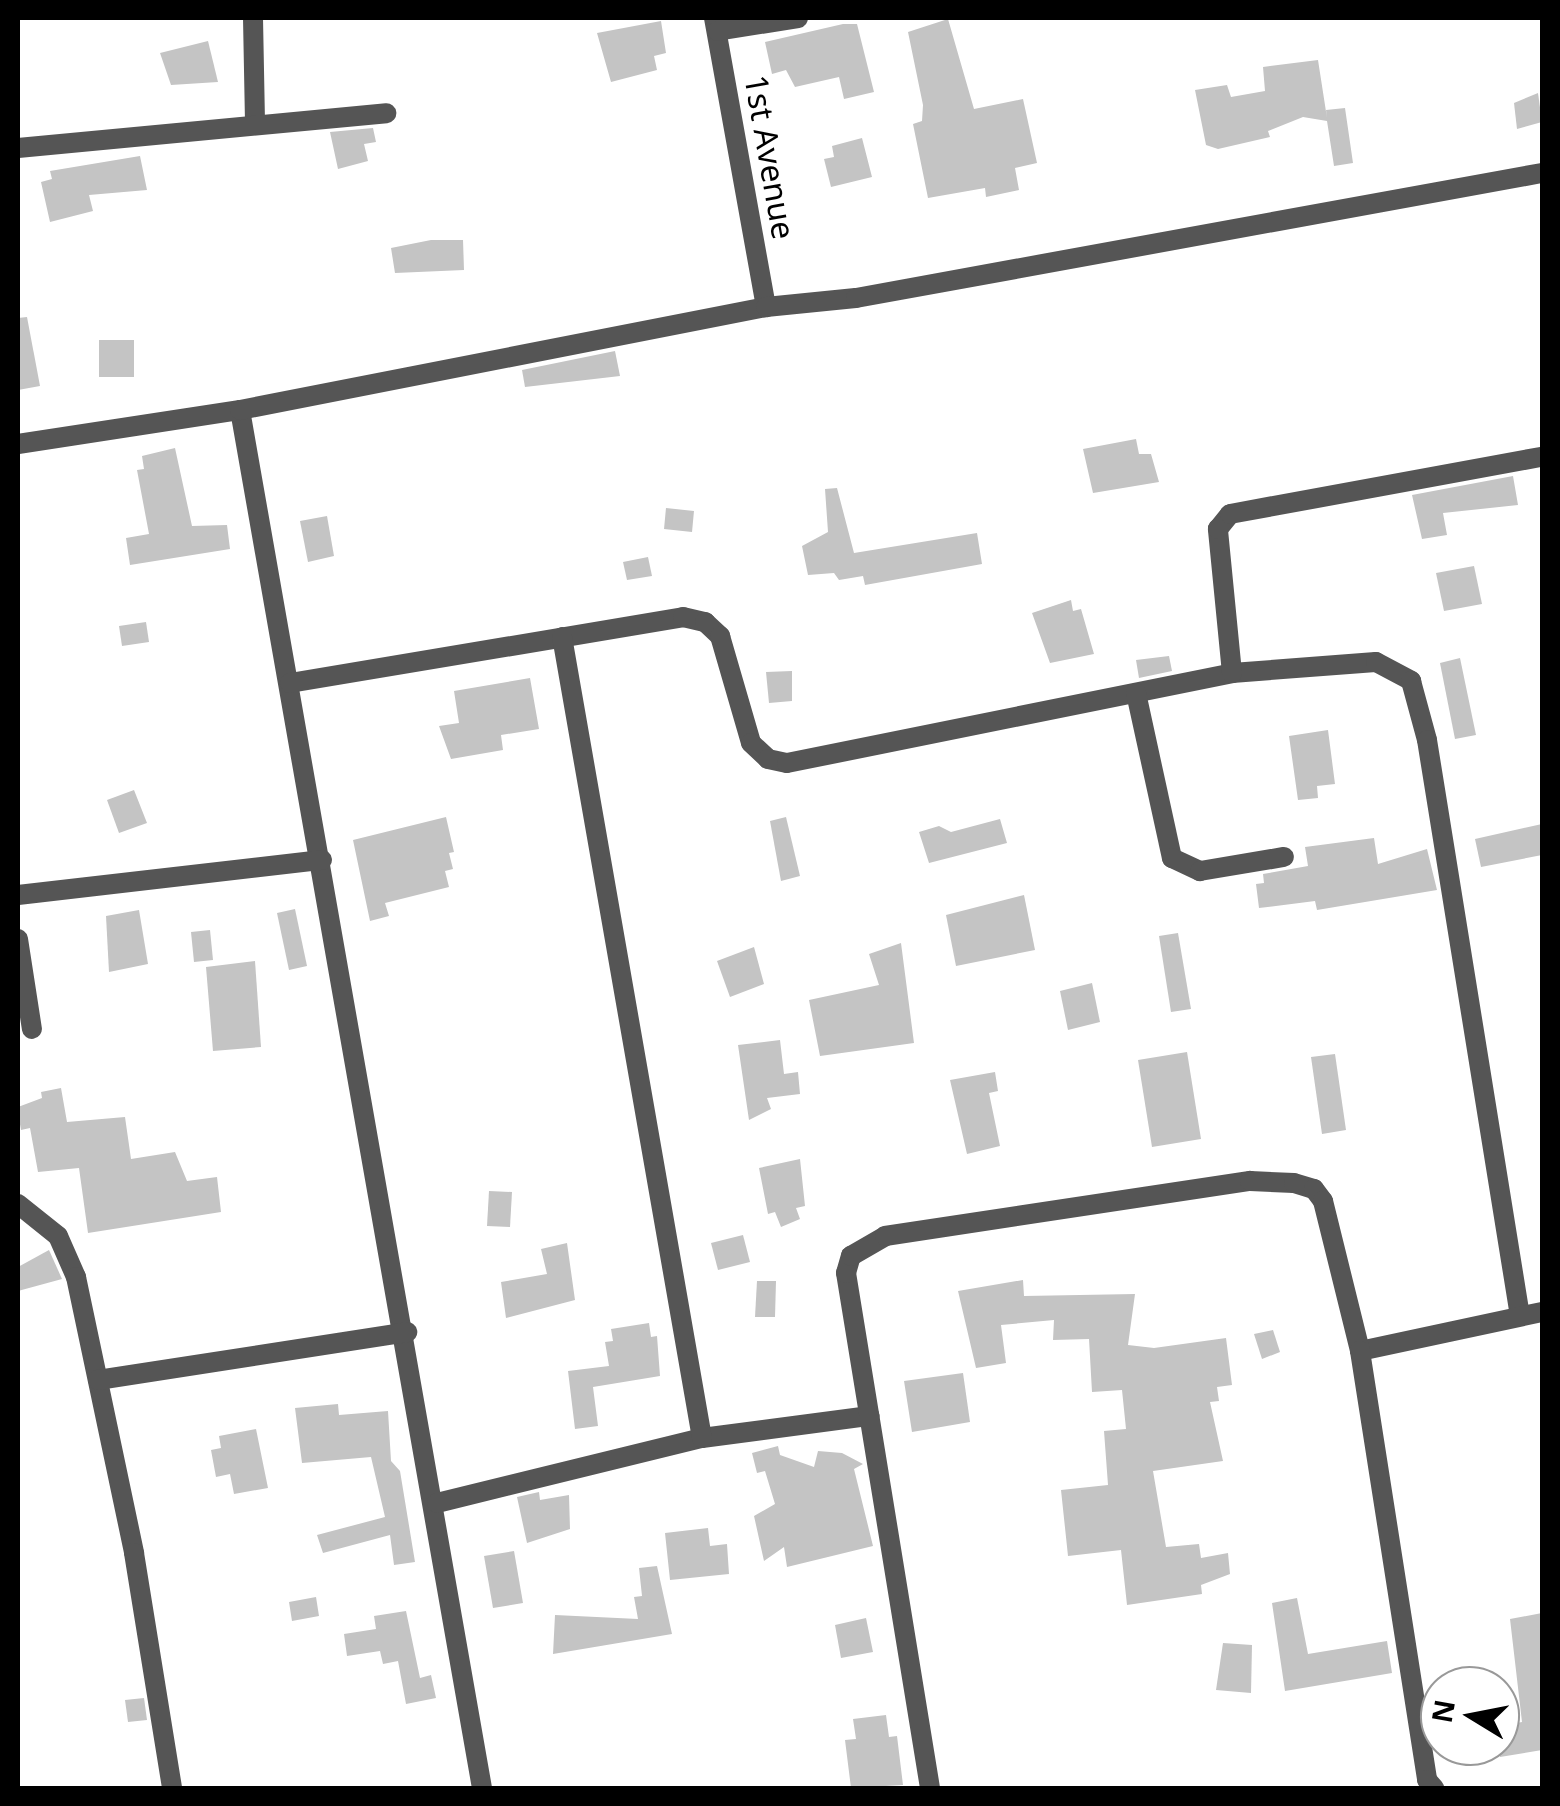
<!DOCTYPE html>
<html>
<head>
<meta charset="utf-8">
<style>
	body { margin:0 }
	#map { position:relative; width:1560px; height:1806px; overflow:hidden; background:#fff; font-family:"Noto Sans",sans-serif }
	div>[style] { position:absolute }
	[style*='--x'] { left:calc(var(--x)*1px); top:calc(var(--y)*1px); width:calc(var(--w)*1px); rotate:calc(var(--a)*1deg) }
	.building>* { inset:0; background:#c4c4c4 }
	.minor>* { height:20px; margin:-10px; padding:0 10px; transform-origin:10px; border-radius:10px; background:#555 }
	span { translate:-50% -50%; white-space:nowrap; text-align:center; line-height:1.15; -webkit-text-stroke:8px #fff; paint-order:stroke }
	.street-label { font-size:32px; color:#000 }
	.frame { position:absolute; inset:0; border:20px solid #000; pointer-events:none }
	.north { position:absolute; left:1420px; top:1666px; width:100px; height:100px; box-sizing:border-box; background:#fff; border:2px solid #999; border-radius:50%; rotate:280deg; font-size:28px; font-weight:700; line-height:40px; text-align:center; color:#000 }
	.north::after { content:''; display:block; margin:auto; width:35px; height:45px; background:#000; clip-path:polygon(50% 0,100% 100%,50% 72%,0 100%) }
</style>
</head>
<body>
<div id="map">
	<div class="building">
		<div style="clip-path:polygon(948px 19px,974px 109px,1023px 99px,1037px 163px,1015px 168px,1019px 190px,986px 197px,985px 188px,928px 198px,913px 124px,922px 121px,923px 105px,908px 32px)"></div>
		<div style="clip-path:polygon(661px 21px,666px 53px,654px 56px,657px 70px,611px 82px,597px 33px)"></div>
		<div style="clip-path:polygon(843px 24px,857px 24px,874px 92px,844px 99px,839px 77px,795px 87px,786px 70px,772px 74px,765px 42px)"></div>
		<div style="clip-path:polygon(208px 41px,218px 82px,171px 85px,160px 53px)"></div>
		<div style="clip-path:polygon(1318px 60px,1327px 118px,1326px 110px,1345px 108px,1353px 163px,1334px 166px,1327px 121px,1303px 117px,1268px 131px,1270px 137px,1218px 149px,1206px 145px,1195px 90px,1227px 85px,1231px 97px,1265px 91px,1263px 67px)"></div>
		<div style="clip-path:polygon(1538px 93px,1542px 122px,1517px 129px,1514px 103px)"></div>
		<div style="clip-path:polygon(373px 128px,376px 142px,364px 144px,368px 161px,338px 169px,330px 132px)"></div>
		<div style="clip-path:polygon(862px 138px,872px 177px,831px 187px,824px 159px,834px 157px,832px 146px)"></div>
		<div style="clip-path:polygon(140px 156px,147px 190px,89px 195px,93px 211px,50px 222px,41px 182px,52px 179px,50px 171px)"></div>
		<div style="clip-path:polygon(431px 240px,463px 240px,464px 270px,395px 273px,391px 248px)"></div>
		<div style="clip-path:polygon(27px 317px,40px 386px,18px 390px,18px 318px)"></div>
		<div style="clip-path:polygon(99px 340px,134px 340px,134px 377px,99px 377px)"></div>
		<div style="clip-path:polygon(615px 351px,620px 376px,525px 387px,522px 370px)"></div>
		<div style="clip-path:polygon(1136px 439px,1139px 454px,1151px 454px,1159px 482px,1093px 493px,1083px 449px)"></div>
		<div style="clip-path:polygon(175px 448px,192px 526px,227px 525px,230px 549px,130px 565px,126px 538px,149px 534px,137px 470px,144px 469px,142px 456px)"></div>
		<div style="clip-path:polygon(1513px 476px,1518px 505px,1443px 513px,1447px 535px,1422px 539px,1412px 495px)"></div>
		<div style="clip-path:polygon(837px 488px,854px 553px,977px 533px,982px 564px,865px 585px,863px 576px,839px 580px,834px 573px,808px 575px,802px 546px,828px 532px,825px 489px)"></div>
		<div style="clip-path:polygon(666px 508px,694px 511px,692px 532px,664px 529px)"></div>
		<div style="clip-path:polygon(327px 516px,334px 556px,308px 562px,300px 521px)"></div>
		<div style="clip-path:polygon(648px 557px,652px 576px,627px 580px,623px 562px)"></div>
		<div style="clip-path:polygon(1474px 566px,1482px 604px,1444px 611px,1436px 573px)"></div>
		<div style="clip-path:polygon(1071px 600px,1073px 611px,1081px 609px,1094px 654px,1050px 663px,1032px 613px)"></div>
		<div style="clip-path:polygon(146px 622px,149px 642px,122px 646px,119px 626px)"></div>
		<div style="clip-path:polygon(1169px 656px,1172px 671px,1139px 678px,1136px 660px)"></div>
		<div style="clip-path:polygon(1460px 658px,1476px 735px,1455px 739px,1440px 663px)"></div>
		<div style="clip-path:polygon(792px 671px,792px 701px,769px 703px,766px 672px)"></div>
		<div style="clip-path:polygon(530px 678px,539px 729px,501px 735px,503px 750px,451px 759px,439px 726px,459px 723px,454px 691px)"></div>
		<div style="clip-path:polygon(1328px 730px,1335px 784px,1317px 786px,1318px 798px,1298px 800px,1289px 736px)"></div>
		<div style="clip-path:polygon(134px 790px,147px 823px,119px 833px,107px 800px)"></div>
		<div style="clip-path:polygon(446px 817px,454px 852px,449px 853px,453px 869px,445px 871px,449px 887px,385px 903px,389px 916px,370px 921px,353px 840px)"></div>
		<div style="clip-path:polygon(786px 817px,800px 876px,781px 881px,770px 821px)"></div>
		<div style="clip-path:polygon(1000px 819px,1007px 843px,929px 863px,919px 832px,939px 826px,951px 832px)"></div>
		<div style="clip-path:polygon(1542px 824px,1542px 855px,1481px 867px,1475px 839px)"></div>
		<div style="clip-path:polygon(1374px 838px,1378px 864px,1427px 849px,1437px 890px,1317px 910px,1315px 901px,1259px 908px,1256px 884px,1264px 883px,1263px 874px,1308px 866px,1305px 847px)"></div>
		<div style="clip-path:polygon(1024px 895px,1035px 950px,956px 966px,946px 915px)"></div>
		<div style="clip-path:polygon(295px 909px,307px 966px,289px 970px,277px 913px)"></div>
		<div style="clip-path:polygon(139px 910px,148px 964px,109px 972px,106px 916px)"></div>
		<div style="clip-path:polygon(210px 930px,213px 960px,194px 962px,191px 932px)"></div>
		<div style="clip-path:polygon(1178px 933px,1191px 1009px,1171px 1012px,1159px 936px)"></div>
		<div style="clip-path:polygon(901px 943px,914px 1043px,820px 1056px,809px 1000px,879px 985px,869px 954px)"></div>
		<div style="clip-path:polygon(754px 947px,764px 984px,730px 997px,717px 961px)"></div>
		<div style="clip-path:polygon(255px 961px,261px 1047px,213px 1051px,206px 967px)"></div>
		<div style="clip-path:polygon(1092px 983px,1100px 1022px,1068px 1030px,1060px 991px)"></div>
		<div style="clip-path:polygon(780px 1040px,784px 1074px,798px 1072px,800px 1094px,767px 1098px,771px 1109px,749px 1120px,738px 1045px)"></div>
		<div style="clip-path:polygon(1187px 1052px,1201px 1139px,1152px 1147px,1138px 1060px)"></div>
		<div style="clip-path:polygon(1335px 1054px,1346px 1130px,1322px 1134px,1311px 1057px)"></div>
		<div style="clip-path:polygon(995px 1072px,998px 1091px,989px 1093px,1000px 1146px,967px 1154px,950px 1080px)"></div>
		<div style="clip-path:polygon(61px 1088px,67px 1122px,125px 1117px,131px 1159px,175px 1152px,187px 1181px,217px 1177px,221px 1212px,88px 1233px,79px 1168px,38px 1172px,30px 1128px,21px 1130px,18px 1113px,18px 1107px,42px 1098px,41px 1092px)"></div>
		<div style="clip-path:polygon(800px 1159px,805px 1206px,796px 1208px,800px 1219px,781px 1227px,775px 1212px,768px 1214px,759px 1168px)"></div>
		<div style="clip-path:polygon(489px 1191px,512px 1192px,510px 1227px,487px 1226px)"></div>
		<div style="clip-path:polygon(743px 1235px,750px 1262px,718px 1270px,711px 1243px)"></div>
		<div style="clip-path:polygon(567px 1243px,575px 1300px,506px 1318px,501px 1282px,547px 1274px,541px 1249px)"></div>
		<div style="clip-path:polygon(49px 1250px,62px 1279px,18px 1291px,18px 1267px)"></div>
		<div style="clip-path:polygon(1023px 1280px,1024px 1296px,1135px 1294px,1128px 1345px,1154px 1348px,1226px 1338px,1232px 1385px,1217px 1387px,1219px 1401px,1210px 1402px,1223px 1461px,1153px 1471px,1166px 1547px,1199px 1544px,1201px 1558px,1228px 1553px,1230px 1574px,1201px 1585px,1202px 1594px,1127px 1605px,1121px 1550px,1068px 1556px,1061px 1490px,1108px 1485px,1104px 1431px,1126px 1429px,1122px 1390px,1092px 1392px,1089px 1339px,1053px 1340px,1054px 1320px,1001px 1325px,1006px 1363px,976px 1368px,958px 1291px)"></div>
		<div style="clip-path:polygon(757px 1281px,776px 1281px,775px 1317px,755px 1317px)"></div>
		<div style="clip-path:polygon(649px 1323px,651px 1337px,657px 1336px,660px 1376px,593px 1387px,598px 1426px,575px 1429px,568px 1371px,609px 1366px,605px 1342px,613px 1341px,611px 1329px)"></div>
		<div style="clip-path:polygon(1273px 1330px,1280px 1352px,1262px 1359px,1254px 1334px)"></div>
		<div style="clip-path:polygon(963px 1373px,970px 1422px,912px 1432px,904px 1381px)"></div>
		<div style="clip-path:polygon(338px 1404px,339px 1415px,388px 1411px,391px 1461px,400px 1471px,415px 1562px,394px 1565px,390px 1535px,323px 1553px,317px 1535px,385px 1517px,371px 1457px,302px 1463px,295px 1408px)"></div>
		<div style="clip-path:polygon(256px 1429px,268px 1488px,234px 1494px,230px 1474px,216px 1477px,211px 1450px,221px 1448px,219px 1436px)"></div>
		<div style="clip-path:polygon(778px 1446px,780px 1455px,814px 1467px,818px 1451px,842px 1453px,863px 1464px,854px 1469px,873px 1546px,787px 1567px,784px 1547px,764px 1561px,754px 1516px,775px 1504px,765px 1471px,757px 1473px,752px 1453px)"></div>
		<div style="clip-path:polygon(539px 1492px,540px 1500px,569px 1495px,570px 1529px,527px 1543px,517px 1497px)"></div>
		<div style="clip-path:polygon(708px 1528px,710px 1546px,727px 1544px,729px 1574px,670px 1580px,665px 1533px)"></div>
		<div style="clip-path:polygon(514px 1551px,523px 1603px,493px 1608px,484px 1556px)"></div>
		<div style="clip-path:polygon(657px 1566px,672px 1634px,553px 1654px,555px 1615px,638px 1619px,634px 1597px,642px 1596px,639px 1568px)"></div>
		<div style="clip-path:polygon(316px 1597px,319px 1616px,292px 1621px,289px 1602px)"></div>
		<div style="clip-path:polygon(1297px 1598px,1308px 1654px,1387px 1641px,1392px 1673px,1285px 1691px,1272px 1603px)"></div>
		<div style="clip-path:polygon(406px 1611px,420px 1678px,431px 1675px,436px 1698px,406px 1704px,398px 1661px,383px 1664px,380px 1651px,347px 1656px,344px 1634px,376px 1629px,374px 1616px)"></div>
		<div style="clip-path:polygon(1542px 1613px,1542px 1750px,1500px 1757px,1500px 1726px,1522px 1722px,1510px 1619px)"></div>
		<div style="clip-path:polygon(866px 1618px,873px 1652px,841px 1658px,835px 1625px)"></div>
		<div style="clip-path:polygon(1223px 1643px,1252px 1645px,1251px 1693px,1216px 1690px)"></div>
		<div style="clip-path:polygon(144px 1698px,147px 1720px,128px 1722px,125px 1700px)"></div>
		<div style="clip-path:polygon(886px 1715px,889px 1737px,897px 1736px,903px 1785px,851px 1788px,845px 1740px,856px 1739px,853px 1719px)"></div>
	</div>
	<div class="minor">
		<div style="--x:253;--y:18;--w:105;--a:88.9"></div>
		<div style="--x:714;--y:18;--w:294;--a:79.8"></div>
		<div style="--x:717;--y:31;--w:82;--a:-9.1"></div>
		<div style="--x:18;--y:148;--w:370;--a:-5.4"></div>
		<div style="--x:240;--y:410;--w:1399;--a:80.04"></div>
		<div style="--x:18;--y:444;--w:225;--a:-8.7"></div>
		<div style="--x:240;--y:410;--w:536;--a:-11.08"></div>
		<div style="--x:766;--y:307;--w:90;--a:-5.7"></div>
		<div style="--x:856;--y:298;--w:697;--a:-10.33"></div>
		<div style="--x:1232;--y:673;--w:144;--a:-4.4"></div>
		<div style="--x:1376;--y:662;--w:40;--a:28"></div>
		<div style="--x:1411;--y:681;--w:61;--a:74.8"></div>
		<div style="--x:1427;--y:740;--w:583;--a:80.83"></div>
		<div style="--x:290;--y:683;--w:399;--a:-9.5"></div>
		<div style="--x:683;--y:617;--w:23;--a:13"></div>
		<div style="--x:705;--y:622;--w:21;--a:43"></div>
		<div style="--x:720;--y:636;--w:111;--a:73.8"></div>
		<div style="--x:751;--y:743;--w:23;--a:43"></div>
		<div style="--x:768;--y:759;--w:19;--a:12"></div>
		<div style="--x:787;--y:763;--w:454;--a:-11.4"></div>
		<div style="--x:1232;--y:673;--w:145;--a:-95.6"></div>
		<div style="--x:1218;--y:529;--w:19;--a:-51"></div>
		<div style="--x:1230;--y:514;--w:317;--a:-10.4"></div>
		<div style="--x:1136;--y:693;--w:169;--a:77.7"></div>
		<div style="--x:1172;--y:858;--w:31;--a:25"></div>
		<div style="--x:1200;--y:871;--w:85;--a:-9.5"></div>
		<div style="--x:18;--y:895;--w:306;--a:-6.6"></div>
		<div style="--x:18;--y:939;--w:91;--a:81.2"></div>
		<div style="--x:18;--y:1204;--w:51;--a:38.7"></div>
		<div style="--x:58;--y:1236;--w:45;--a:66.3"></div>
		<div style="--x:76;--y:1277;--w:282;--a:78.1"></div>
		<div style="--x:134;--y:1553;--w:238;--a:80.8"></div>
		<div style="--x:1360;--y:1351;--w:186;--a:-12.1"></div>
		<div style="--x:98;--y:1380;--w:313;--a:-8.8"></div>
		<div style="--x:702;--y:1438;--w:169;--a:-7.5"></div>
		<div style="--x:437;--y:1503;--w:273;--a:-13.8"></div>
		<div style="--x:702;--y:1438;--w:813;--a:-99.91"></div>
		<div style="--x:930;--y:1788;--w:522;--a:-99.26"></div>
		<div style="--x:846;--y:1273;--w:18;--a:-74"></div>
		<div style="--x:851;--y:1256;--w:39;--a:-30"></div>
		<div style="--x:885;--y:1236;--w:369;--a:-8.6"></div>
		<div style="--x:1250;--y:1181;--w:44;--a:2.6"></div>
		<div style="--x:1294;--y:1183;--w:21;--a:17"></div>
		<div style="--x:1314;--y:1189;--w:15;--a:53"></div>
		<div style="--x:1323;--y:1201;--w:154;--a:76.1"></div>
		<div style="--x:1360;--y:1351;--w:434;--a:81.1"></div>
		<div style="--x:1427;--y:1780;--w:11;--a:49"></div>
	</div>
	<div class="street-label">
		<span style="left:770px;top:157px;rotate:80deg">1st Avenue</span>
	</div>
	<div class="frame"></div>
	<div class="north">N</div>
</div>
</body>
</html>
